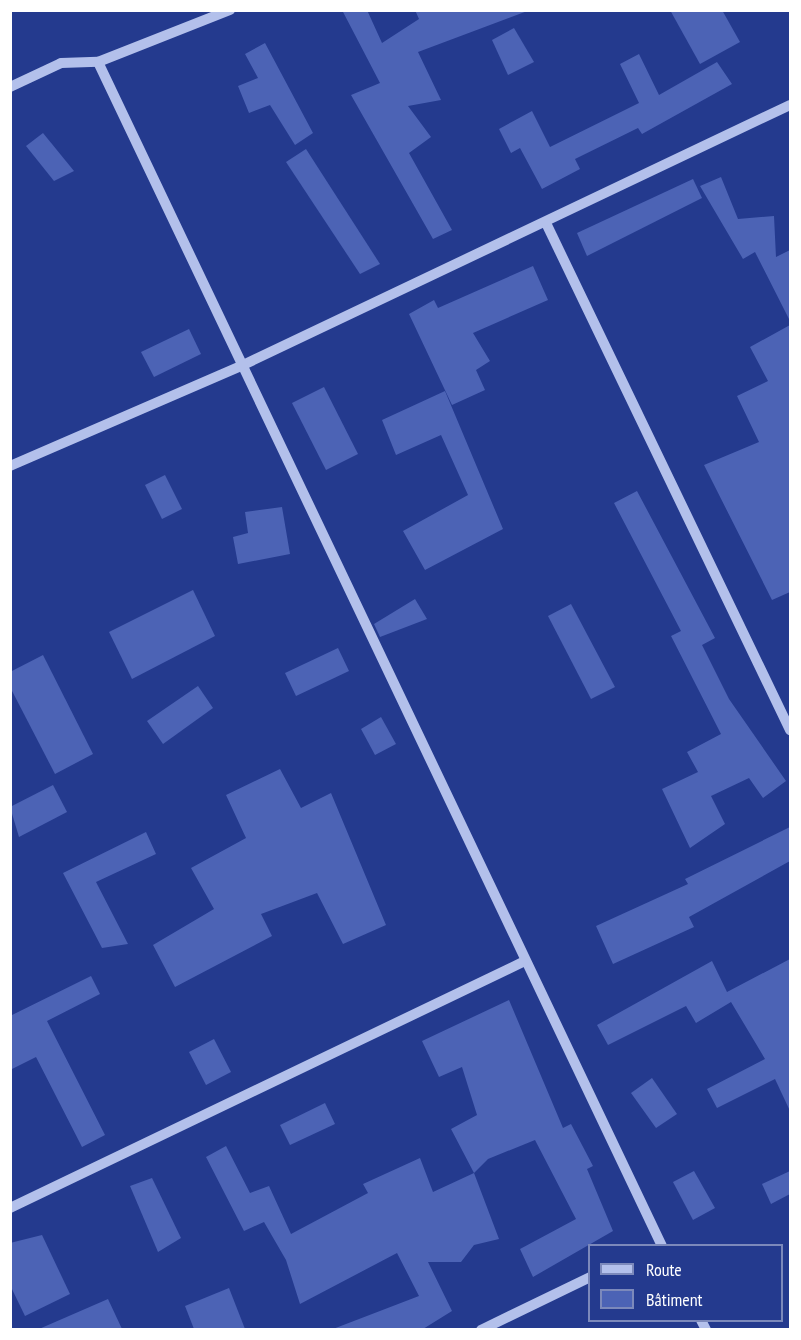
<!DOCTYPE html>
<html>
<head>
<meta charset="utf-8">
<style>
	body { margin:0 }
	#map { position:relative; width:801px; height:1340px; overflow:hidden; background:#243a8e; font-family:"PT Sans Narrow",sans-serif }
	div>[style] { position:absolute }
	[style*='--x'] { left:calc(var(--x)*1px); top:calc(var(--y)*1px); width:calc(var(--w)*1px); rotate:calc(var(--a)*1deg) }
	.building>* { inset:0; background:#4c63b5 }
	.minor>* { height:10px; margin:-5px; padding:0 5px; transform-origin:5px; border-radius:5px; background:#b3c0eb }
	span { translate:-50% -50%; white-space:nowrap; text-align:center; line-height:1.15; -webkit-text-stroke:6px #243a8e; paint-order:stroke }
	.frame { position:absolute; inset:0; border:12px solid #fff; pointer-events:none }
	.legend { position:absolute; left:588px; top:1244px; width:195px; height:78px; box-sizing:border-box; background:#243a8e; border:2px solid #7c89bb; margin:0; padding:8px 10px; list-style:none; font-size:18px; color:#fff }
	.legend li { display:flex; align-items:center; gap:12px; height:30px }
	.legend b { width:30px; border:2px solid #7c89bb }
</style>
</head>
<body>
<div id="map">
	<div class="building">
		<div style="clip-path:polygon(342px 10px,367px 10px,382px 43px,419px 19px,415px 10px,530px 10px,418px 52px,441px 100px,408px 106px,431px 137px,409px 153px,452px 230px,433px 239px,351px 95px,380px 83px)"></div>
		<div style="clip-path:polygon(670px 10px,722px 10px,740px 42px,700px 64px)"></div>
		<div style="clip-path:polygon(514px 28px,534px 62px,508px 75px,492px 40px)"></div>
		<div style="clip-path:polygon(265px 43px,313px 133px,295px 145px,270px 105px,249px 113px,238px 86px,258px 78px,245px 54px)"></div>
		<div style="clip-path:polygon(639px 54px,659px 95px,717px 62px,732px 84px,642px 134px,638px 128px,575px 159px,580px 169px,542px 189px,520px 148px,511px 153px,499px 129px,532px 111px,550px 147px,639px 103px,620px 64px)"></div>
		<div style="clip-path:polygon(43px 133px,74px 171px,54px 181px,26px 146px)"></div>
		<div style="clip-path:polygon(306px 149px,380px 264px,360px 274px,286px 162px)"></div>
		<div style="clip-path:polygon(721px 177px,738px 219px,774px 216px,776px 257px,790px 250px,790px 321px,755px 252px,743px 259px,700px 186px)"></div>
		<div style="clip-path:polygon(693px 179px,702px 198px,587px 256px,577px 233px)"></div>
		<div style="clip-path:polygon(533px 266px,548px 300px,473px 333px,490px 361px,476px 370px,485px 390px,452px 405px,409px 314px,434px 300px,438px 308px)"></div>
		<div style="clip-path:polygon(790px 325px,790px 592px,772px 600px,704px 465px,759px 442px,737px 396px,768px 381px,750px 347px)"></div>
		<div style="clip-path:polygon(189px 329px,201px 354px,154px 377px,141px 352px)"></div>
		<div style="clip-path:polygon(324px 387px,358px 454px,326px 470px,292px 403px)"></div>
		<div style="clip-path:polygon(445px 391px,503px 529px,425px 570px,403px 531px,468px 495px,441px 435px,396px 455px,382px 420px)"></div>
		<div style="clip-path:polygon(165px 475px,182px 509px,162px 519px,145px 485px)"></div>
		<div style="clip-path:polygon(637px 491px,715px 638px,702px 645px,729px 699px,786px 781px,763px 798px,749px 778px,711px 796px,725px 824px,690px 848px,662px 789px,698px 772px,687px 752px,721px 734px,671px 636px,681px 631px,614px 503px)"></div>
		<div style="clip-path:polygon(282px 507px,290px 554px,238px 564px,233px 537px,248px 533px,245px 512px)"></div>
		<div style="clip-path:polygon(193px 590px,215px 636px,132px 679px,109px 632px)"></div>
		<div style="clip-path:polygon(415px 599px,427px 619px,380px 637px,374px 624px)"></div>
		<div style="clip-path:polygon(571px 604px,615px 687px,591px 699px,548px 616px)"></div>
		<div style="clip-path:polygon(338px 648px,349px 671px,296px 696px,285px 673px)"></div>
		<div style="clip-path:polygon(43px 655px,93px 754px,55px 774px,10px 687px,10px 672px)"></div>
		<div style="clip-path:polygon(198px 686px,213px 708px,163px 744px,147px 721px)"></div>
		<div style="clip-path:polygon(381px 717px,396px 744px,375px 755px,361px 729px)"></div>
		<div style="clip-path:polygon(280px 769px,301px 808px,331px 793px,386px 925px,343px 944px,317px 893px,261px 914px,272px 936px,175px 987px,153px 945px,214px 909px,191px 868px,246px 838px,226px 795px)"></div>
		<div style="clip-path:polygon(53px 785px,67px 812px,19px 837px,10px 807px)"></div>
		<div style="clip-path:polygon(790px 827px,790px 861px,689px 917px,694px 927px,613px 964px,596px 926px,688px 884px,685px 879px)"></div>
		<div style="clip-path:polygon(146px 832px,156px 854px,96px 882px,128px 944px,102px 948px,63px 873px)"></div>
		<div style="clip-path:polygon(790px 959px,790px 1111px,775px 1079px,717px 1108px,707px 1089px,765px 1059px,731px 1002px,696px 1023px,686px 1006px,608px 1045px,597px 1025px,712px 961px,727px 992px)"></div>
		<div style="clip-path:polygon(91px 976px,100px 994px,47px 1021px,105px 1135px,82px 1147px,36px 1057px,10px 1070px,10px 1016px)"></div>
		<div style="clip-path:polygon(509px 1000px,563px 1128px,571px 1124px,593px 1166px,587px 1169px,613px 1231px,533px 1277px,520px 1249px,576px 1219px,535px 1140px,488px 1159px,474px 1173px,451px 1129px,477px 1115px,462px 1067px,439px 1077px,422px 1041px)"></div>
		<div style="clip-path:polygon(214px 1039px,231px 1072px,206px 1085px,189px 1052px)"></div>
		<div style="clip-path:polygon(652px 1078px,677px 1114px,656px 1128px,631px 1093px)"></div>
		<div style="clip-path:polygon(325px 1103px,335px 1124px,290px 1145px,280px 1125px)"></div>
		<div style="clip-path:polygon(226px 1146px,250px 1193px,269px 1186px,291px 1234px,368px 1193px,363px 1184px,420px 1158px,433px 1192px,474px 1173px,499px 1239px,474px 1245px,461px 1262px,428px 1262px,452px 1311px,423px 1329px,333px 1329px,419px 1296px,397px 1253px,300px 1304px,286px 1260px,264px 1222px,244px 1231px,206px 1157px)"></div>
		<div style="clip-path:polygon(694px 1171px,715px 1208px,693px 1220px,673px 1182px)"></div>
		<div style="clip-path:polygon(790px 1171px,790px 1194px,771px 1204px,762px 1184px)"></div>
		<div style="clip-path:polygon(152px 1178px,181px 1238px,158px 1252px,130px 1186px)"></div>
		<div style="clip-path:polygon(42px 1235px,70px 1294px,25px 1316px,10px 1285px,10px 1243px)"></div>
		<div style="clip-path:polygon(229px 1288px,245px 1329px,194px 1329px,185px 1306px)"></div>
		<div style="clip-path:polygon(108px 1299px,122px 1329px,39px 1329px)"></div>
	</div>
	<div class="minor">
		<div style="--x:98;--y:62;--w:1311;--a:64.53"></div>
		<div style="--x:10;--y:87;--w:56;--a:-25.2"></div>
		<div style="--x:61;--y:63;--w:37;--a:-2"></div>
		<div style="--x:98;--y:62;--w:142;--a:-21.5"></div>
		<div style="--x:546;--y:223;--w:563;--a:64.3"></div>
		<div style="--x:10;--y:466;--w:252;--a:-23.4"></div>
		<div style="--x:241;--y:366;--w:608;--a:-25.43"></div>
		<div style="--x:10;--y:1208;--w:571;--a:-25.62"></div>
		<div style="--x:701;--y:1320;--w:11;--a:63"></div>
		<div style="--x:481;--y:1330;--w:121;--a:-25.9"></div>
	</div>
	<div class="frame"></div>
	<ul class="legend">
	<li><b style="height:8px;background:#b3c0eb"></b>Route</li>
	<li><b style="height:16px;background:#4c63b5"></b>Bâtiment</li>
	</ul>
</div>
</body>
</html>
